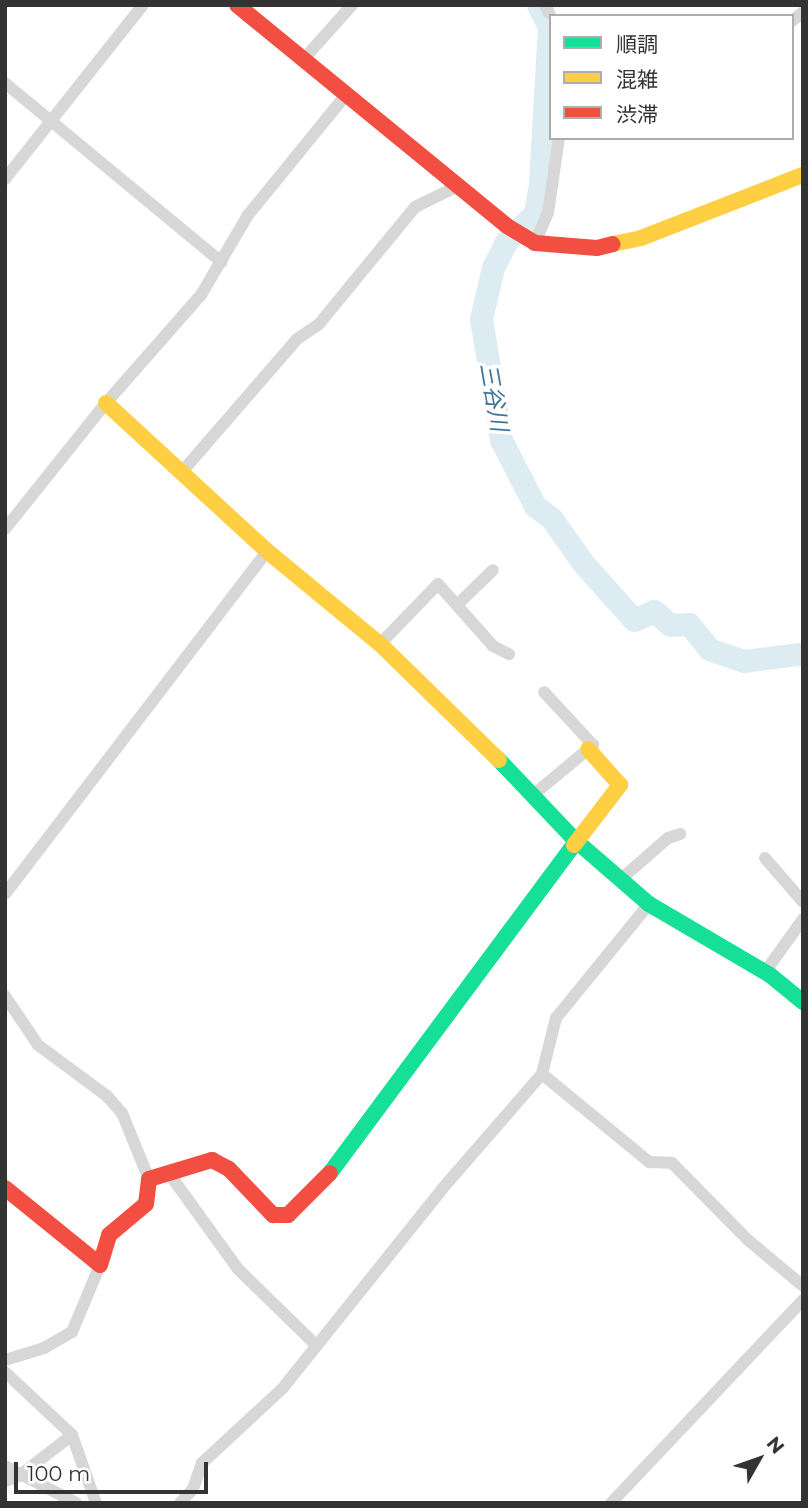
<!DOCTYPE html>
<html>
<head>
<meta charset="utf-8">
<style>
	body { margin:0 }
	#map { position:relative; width:808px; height:1508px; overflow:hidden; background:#fff; font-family:Montserrat,"Noto Sans JP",sans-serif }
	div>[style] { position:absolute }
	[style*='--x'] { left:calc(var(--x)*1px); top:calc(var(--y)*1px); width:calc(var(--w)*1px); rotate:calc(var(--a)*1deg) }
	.river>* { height:23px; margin:-11.5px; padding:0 11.5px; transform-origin:11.5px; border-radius:11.5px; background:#ddebf3 }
	.street>* { height:12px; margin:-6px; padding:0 6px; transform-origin:6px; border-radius:6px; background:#d7d7d7 }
	.fast>* { height:16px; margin:-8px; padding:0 8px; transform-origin:8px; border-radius:8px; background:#16e098 }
	.slow>* { height:16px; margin:-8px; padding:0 8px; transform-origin:8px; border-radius:8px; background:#ffcf43 }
	.jam>* { height:16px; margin:-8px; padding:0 8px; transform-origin:8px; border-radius:8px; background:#f24e42 }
	span { translate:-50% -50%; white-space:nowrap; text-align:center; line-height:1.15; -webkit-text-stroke:7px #fff; paint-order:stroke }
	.water-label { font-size:23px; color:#3f7597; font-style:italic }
	.frame { position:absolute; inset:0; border:7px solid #333; pointer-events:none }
	.legend { position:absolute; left:549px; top:14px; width:245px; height:126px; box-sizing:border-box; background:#fff; border:2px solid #adadad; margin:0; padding:9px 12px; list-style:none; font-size:21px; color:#333 }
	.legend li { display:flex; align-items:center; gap:14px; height:35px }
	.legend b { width:35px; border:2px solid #adadad }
	.north { position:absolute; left:724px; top:1424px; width:70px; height:70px; -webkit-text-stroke:5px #fff; paint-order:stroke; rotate:50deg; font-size:19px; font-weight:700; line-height:28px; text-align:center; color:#333 }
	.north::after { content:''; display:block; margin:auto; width:24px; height:32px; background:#333; clip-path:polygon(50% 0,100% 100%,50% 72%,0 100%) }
	.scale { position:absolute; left:14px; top:1462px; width:194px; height:32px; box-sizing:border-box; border:4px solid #333; border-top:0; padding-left:9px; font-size:21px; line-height:24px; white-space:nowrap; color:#333; -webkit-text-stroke:5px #fff; paint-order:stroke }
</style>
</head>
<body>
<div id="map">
	<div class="river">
		<div style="--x:538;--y:5;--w:25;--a:63"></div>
		<div style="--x:549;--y:27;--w:156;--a:93.3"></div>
		<div style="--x:540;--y:183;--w:30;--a:99"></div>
		<div style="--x:535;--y:213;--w:41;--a:135"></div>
		<div style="--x:506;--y:242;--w:28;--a:117"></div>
		<div style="--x:493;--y:267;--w:53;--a:103"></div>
		<div style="--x:481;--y:319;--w:123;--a:80.6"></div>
		<div style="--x:501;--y:440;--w:74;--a:62.7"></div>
		<div style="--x:535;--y:506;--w:21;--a:37"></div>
		<div style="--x:552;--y:519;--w:54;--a:54.8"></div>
		<div style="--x:583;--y:563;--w:76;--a:48.2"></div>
		<div style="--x:634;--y:620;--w:22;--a:-24"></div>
		<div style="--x:654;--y:611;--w:21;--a:41"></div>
		<div style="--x:670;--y:625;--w:19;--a:-3"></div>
		<div style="--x:689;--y:624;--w:32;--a:51"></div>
		<div style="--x:709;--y:649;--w:37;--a:19"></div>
		<div style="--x:744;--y:661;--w:54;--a:-7.4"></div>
	</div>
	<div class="street">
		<div style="--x:545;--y:5;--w:9;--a:63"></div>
		<div style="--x:792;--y:21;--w:14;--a:-39"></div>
		<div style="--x:303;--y:60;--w:74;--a:-48.3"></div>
		<div style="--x:5;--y:83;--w:281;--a:39.6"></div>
		<div style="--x:5;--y:179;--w:222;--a:-51.6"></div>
		<div style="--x:535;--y:243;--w:33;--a:-67"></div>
		<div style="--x:548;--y:213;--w:76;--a:-81.7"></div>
		<div style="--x:181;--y:473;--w:177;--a:-49.1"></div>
		<div style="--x:297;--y:339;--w:27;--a:-34"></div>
		<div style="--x:319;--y:324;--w:151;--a:-50.6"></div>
		<div style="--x:415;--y:207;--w:48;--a:-26"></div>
		<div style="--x:5;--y:529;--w:161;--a:-51.3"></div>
		<div style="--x:106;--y:403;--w:144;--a:-48.7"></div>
		<div style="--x:201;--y:295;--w:93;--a:-59.6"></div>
		<div style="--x:248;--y:215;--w:154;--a:-50.8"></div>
		<div style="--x:457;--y:605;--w:50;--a:-44.2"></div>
		<div style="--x:380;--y:644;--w:83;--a:-46"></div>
		<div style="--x:438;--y:584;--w:83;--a:48.4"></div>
		<div style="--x:493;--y:646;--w:18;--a:27"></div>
		<div style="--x:532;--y:796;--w:80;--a:-39.9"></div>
		<div style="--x:593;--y:745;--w:72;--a:-132.8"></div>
		<div style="--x:765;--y:858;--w:58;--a:49.2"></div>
		<div style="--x:621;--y:879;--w:62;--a:-41.1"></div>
		<div style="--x:668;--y:838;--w:13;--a:-18"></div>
		<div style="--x:5;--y:894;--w:432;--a:-52.6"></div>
		<div style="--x:765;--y:972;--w:65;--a:-54.4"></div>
		<div style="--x:5;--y:996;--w:59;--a:56"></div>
		<div style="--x:38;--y:1045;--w:86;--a:36.5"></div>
		<div style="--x:107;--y:1096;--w:23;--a:49"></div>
		<div style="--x:122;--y:1113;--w:71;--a:67.8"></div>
		<div style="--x:542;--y:1074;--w:139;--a:39.4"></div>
		<div style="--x:649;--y:1162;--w:23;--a:2"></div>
		<div style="--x:672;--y:1163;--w:108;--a:45.4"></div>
		<div style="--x:748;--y:1240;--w:72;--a:39.9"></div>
		<div style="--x:168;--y:1172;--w:120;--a:54.2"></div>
		<div style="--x:238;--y:1269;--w:110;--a:44.3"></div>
		<div style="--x:5;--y:1360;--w:41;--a:-17.1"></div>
		<div style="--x:44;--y:1348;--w:32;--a:-30"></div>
		<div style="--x:72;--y:1332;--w:73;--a:-67.3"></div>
		<div style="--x:5;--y:1372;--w:92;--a:43.2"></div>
		<div style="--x:72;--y:1435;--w:72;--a:70.6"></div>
		<div style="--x:5;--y:1466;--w:80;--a:27.5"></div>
		<div style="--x:5;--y:1481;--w:15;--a:-20"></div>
		<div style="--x:19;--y:1476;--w:67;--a:-37.7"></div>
		<div style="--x:180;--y:1503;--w:19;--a:-47"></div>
		<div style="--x:193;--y:1489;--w:28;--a:-71"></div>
		<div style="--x:202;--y:1463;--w:109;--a:-42.8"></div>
		<div style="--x:282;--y:1389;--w:256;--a:-51.3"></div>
		<div style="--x:442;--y:1189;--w:152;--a:-49"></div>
		<div style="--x:542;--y:1074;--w:58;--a:-76"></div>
		<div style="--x:556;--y:1018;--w:147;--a:-50.8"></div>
		<div style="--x:611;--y:1503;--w:279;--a:-46.6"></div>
	</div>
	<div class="fast">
		<div style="--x:499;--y:760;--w:110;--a:46.5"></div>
		<div style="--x:575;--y:840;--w:98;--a:40.9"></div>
		<div style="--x:649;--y:904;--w:140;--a:30.4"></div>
		<div style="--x:770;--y:975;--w:43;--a:39.3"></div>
		<div style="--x:330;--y:1173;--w:409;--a:-53.4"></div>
	</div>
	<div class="slow">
		<div style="--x:613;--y:244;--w:29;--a:-12"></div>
		<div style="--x:641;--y:238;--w:174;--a:-21.3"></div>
		<div style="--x:106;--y:403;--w:219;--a:42.6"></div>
		<div style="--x:267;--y:551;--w:146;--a:39.5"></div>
		<div style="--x:380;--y:644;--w:166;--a:44.3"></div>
		<div style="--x:574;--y:845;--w:76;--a:-52.5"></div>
		<div style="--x:620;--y:785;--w:48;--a:-131.6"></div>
	</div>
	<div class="jam">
		<div style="--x:237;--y:5;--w:349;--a:39.3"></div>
		<div style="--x:507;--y:226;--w:33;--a:31"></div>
		<div style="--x:535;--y:243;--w:62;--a:4.6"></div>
		<div style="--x:597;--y:248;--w:16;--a:-14"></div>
		<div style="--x:5;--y:1188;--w:122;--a:39"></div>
		<div style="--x:100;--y:1265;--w:31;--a:-73"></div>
		<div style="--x:109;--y:1235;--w:48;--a:-40"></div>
		<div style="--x:146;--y:1204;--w:25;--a:-83"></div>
		<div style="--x:149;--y:1179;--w:66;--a:-16.8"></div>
		<div style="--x:212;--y:1160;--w:19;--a:28"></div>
		<div style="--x:229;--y:1169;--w:64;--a:46.3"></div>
		<div style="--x:273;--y:1215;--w:15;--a:0"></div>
		<div style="--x:288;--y:1215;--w:59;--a:-45"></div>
	</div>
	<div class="water-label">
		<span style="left:494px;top:397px;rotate:80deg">三谷川</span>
	</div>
	<div class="frame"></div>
	<ul class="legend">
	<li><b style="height:9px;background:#16e098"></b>順調</li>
	<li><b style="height:9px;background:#ffcf43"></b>混雑</li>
	<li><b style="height:9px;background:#f24e42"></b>渋滞</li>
	</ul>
	<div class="north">N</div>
	<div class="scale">100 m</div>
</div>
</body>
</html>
